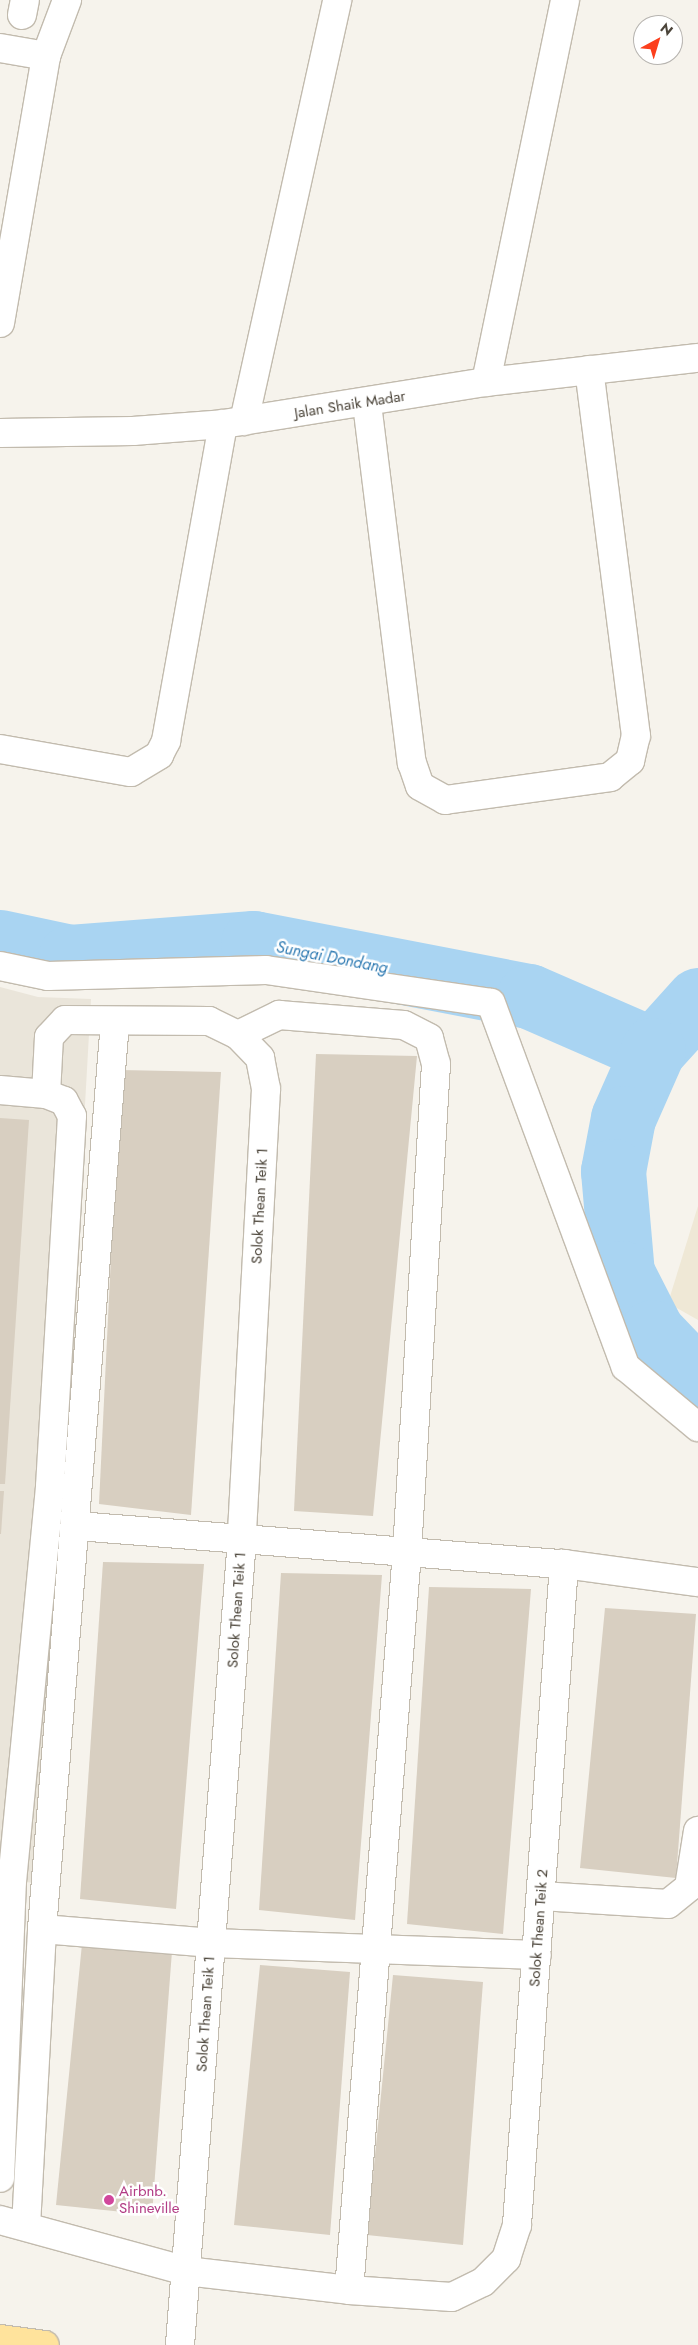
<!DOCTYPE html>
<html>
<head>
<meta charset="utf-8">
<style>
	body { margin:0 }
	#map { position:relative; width:698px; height:2345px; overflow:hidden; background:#f6f3ec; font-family:Jost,sans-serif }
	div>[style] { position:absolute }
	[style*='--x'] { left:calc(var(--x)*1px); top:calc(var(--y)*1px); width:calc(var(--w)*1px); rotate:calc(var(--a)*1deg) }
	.residential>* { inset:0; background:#eae5da }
	.education>* { inset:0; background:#efe8d6 }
	.river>* { height:65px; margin:-32.5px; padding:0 32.5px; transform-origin:32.5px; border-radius:32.5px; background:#a9d4f2 }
	.building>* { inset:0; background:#d8cfc1 }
	.roads { filter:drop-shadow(1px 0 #c2bbae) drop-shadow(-1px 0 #c2bbae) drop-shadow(0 1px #c2bbae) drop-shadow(0 -1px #c2bbae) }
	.minor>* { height:28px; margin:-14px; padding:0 14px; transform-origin:14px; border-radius:14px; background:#fff }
	.major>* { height:28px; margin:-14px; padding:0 14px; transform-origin:14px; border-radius:14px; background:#ffe39c }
	.dots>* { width:14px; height:14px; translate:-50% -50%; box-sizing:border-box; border:2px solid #fff; border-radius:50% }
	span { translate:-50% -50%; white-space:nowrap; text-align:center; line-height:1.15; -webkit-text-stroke:5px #fff; paint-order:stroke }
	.street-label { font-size:15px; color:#4b4439 }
	.hotel-label { font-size:15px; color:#b23c85 }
	.left { translate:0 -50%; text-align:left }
	.water-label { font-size:16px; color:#2e7ab2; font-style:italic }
	.north { position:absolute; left:633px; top:15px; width:50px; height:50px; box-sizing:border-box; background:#fff; border:1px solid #b7b4b0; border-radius:50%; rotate:39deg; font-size:14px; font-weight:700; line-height:20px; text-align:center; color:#4b4439 }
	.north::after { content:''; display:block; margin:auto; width:18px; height:22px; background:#fc3f1d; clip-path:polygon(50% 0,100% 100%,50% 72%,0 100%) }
</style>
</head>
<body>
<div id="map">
	<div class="residential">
		<div style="clip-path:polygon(0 987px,38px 997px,91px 999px,54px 1652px,34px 1883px,0 1879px)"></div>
	</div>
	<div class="education">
		<div style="clip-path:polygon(698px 1206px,698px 1320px,668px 1303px)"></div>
	</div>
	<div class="river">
		<div style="--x:0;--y:942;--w:72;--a:12.1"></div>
		<div style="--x:70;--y:957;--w:184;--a:-4.4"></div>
		<div style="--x:253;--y:943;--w:281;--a:10.9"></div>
		<div style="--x:529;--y:996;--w:135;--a:23.5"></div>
		<div style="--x:698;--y:1000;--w:67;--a:132"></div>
		<div style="--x:653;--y:1050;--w:74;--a:113.8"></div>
		<div style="--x:623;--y:1118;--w:54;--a:100.7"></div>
		<div style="--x:613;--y:1171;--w:102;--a:85"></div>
		<div style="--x:622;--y:1273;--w:66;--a:63"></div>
		<div style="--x:652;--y:1332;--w:66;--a:46.2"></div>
	</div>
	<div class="building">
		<div style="clip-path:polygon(316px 1054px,417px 1056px,373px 1516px,294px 1511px)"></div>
		<div style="clip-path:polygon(120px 1070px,221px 1072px,191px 1515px,99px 1504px)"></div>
		<div style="clip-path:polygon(0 1118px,29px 1120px,5px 1484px,0 1484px)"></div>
		<div style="clip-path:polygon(0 1491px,4px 1491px,1px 1534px,0 1534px)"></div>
		<div style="clip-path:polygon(103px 1562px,204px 1564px,176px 1909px,80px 1899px)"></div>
		<div style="clip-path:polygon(281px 1573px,382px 1575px,355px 1920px,259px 1910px)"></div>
		<div style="clip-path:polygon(429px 1587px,531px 1589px,503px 1934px,407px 1924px)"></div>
		<div style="clip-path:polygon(605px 1608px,696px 1614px,676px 1878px,580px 1868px)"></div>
		<div style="clip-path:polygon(82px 1944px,172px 1951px,152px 2215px,56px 2205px)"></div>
		<div style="clip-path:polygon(260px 1965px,350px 1972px,330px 2235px,234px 2225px)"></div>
		<div style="clip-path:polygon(393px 1975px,483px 1982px,463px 2245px,367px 2235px)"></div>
	</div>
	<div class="roads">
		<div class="minor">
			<div style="--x:22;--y:15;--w:15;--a:-79"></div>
			<div style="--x:0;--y:48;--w:47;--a:9.9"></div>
			<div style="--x:0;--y:323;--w:271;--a:-80.2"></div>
			<div style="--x:46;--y:56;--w:60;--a:-69.4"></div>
			<div style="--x:486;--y:382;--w:390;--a:-78.3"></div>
			<div style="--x:367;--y:404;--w:362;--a:82.9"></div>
			<div style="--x:412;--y:763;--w:24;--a:71"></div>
			<div style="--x:420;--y:786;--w:29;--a:29"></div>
			<div style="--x:445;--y:800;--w:167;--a:-7.9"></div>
			<div style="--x:610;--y:777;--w:26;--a:-39"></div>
			<div style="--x:630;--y:761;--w:26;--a:-77"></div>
			<div style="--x:636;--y:736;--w:369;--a:-97.3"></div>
			<div style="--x:244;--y:421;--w:431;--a:-77.5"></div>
			<div style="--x:0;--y:433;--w:133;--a:-0.9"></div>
			<div style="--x:133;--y:431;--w:90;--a:-4.4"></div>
			<div style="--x:223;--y:424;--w:266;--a:-9.1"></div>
			<div style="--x:486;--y:382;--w:213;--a:-6.5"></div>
			<div style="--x:0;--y:749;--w:133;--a:10"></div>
			<div style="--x:131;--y:772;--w:33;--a:-31"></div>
			<div style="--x:159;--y:755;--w:16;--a:-63"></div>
			<div style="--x:166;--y:741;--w:322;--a:-79.8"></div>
			<div style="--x:0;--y:966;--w:49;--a:11.8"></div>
			<div style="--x:48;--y:976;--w:218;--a:-1.6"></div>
			<div style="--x:266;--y:970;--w:227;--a:8.3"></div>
			<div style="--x:491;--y:1003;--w:388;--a:69.7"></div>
			<div style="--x:626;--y:1367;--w:94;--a:39.8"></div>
			<div style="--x:238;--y:1035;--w:46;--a:-26"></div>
			<div style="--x:279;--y:1015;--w:125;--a:4.6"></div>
			<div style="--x:404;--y:1025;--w:28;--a:27"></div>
			<div style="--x:429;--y:1038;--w:27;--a:75"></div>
			<div style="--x:436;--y:1064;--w:489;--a:93.4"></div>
			<div style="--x:407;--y:1552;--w:740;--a:94.49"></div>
			<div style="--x:0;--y:1090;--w:46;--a:5"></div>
			<div style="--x:46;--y:1094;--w:19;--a:21"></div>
			<div style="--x:64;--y:1101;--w:17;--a:62"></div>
			<div style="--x:72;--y:1116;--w:372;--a:93.4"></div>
			<div style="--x:50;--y:1487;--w:395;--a:95.5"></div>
			<div style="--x:12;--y:1880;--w:298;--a:92.3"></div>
			<div style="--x:46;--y:1094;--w:57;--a:-87"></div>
			<div style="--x:49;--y:1037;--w:23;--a:-47"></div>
			<div style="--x:65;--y:1020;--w:144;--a:0.4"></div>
			<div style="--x:209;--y:1021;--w:32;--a:26"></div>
			<div style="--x:238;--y:1035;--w:32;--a:46"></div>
			<div style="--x:260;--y:1058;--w:32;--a:79"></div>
			<div style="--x:266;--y:1089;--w:451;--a:93.1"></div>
			<div style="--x:242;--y:1539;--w:808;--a:94.4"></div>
			<div style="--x:77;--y:1526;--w:488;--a:4.5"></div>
			<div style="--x:564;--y:1564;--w:135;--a:7.7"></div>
			<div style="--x:541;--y:1896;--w:127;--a:3.6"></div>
			<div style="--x:668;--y:1904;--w:27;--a:-39"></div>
			<div style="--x:689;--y:1887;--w:57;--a:-80.9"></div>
			<div style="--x:42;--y:1929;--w:171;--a:4.7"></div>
			<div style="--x:212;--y:1943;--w:325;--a:2.1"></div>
			<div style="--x:0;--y:2220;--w:193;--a:15.3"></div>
			<div style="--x:186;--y:2271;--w:164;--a:6.6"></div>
			<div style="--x:349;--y:2290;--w:103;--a:3.9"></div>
			<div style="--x:452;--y:2297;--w:34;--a:-26"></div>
			<div style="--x:483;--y:2282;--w:33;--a:-45"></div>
			<div style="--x:506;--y:2259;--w:36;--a:-72"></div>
			<div style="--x:517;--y:2225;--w:663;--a:-85.93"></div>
			<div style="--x:26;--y:2226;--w:297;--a:-86.9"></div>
			<div style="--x:42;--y:1929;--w:911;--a:-85.4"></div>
		</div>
		<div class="major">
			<div style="--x:0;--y:2339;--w:45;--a:7.6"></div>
		</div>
	</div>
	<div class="dots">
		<div style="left:109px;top:2200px;background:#d1479c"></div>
	</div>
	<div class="street-label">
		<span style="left:350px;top:405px;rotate:-9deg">Jalan Shaik Madar</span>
		<span style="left:260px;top:1206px;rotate:-87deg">Solok Thean Teik 1</span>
		<span style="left:237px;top:1610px;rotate:-86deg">Solok Thean Teik 1</span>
		<span style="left:539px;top:1928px;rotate:-86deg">Solok Thean Teik 2</span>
		<span style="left:206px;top:2014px;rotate:-86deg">Solok Thean Teik 1</span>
	</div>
	<div class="hotel-label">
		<span class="left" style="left:119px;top:2200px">Airbnb.<br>Shineville</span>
	</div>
	<div class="water-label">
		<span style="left:332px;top:958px;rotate:11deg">Sungai Dondang</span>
	</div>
	<div class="north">N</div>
</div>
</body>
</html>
